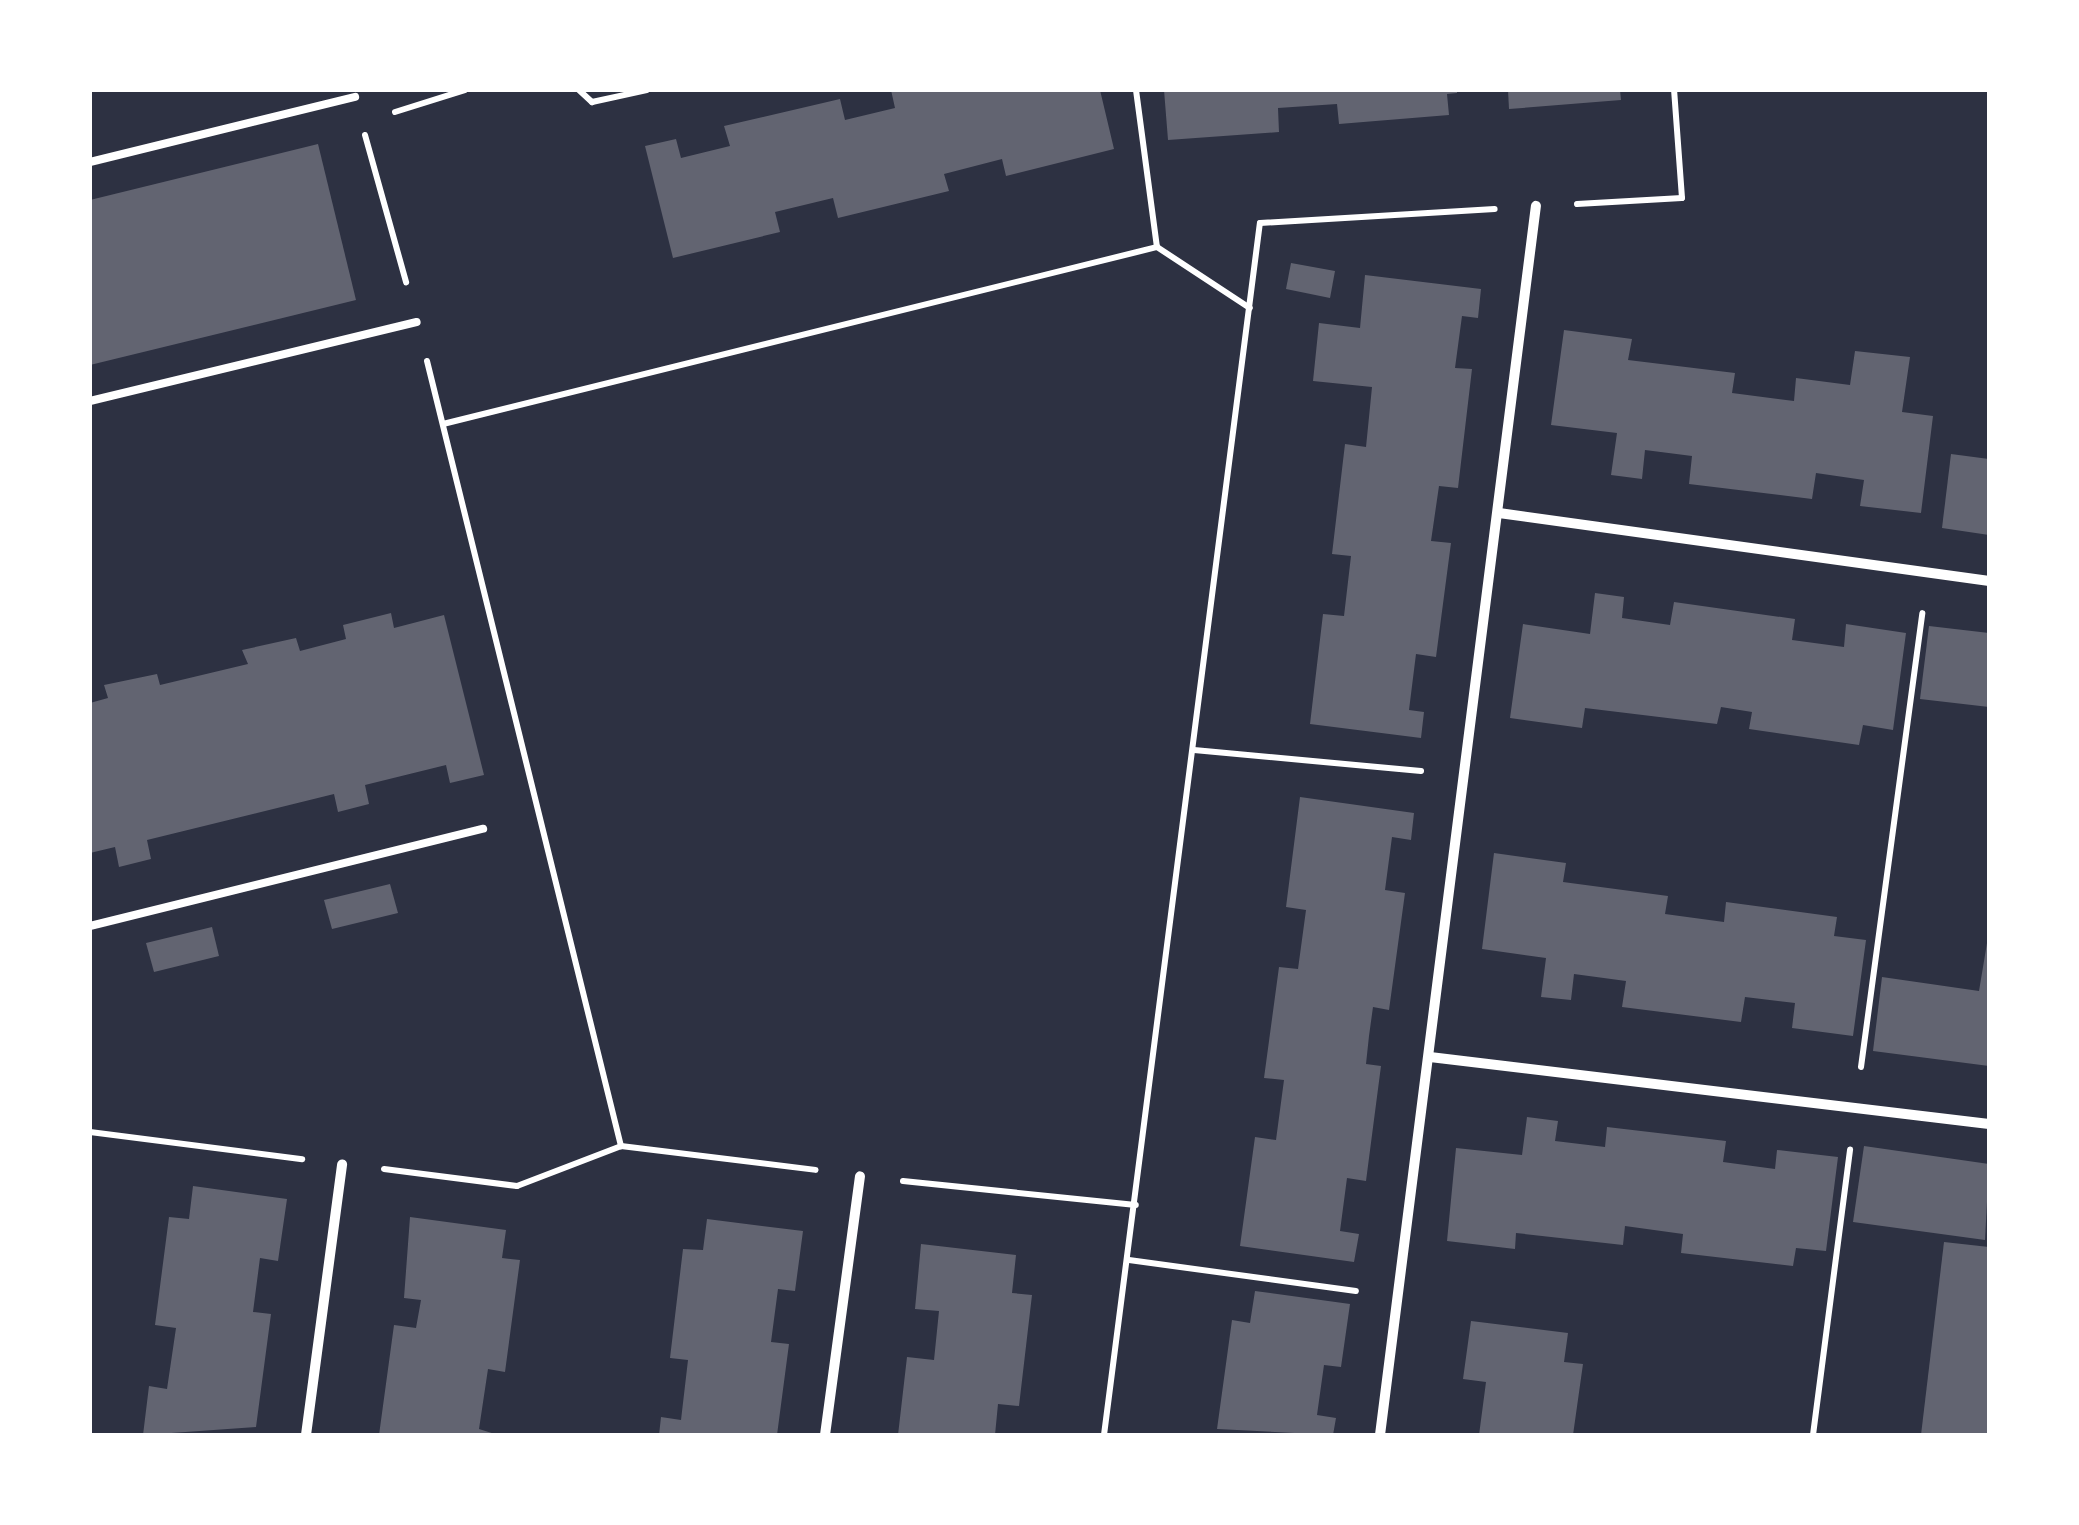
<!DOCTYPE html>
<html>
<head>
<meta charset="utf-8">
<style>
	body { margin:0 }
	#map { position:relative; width:2079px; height:1525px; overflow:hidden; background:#2d3142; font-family:"Roboto Condensed",sans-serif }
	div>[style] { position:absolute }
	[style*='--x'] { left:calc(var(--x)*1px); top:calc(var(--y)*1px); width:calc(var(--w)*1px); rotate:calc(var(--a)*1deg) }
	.building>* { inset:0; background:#626471 }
	.path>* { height:6px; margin:-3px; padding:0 3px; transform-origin:3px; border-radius:3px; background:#fff }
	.service>* { height:8px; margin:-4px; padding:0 4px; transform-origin:4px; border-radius:4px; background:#fff }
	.minor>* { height:10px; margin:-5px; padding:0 5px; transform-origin:5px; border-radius:5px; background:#fff }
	span { translate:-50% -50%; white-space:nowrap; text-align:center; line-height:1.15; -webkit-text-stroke:10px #fff; paint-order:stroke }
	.frame { position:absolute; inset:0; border:92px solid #fff; pointer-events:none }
</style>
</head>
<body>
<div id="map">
	<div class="building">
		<div style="clip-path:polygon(891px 90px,1100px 90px,1114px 149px,1006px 176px,1002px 159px,944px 174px,949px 191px,838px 218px,833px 198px,775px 212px,780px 232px,673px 258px,645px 146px,676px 139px,681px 158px,730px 146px,724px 126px,840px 99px,845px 120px,895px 108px)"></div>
		<div style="clip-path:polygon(1164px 90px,1457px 90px,1457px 93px,1447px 94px,1449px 115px,1339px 124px,1337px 104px,1278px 108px,1279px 132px,1168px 140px)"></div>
		<div style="clip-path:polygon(1508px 90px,1620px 90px,1621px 100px,1509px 109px)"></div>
		<div style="clip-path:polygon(318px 144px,356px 300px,90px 365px,90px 200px)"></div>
		<div style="clip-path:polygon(1291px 263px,1335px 271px,1330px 298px,1286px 289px)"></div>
		<div style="clip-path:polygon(1365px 275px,1481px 289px,1478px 318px,1462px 316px,1455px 368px,1472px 369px,1458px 488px,1439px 486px,1431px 541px,1451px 543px,1436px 657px,1416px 654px,1409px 710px,1424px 712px,1421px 738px,1310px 724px,1323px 614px,1344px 616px,1351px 556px,1332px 554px,1345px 444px,1366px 447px,1372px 387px,1313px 381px,1319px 323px,1360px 328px)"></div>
		<div style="clip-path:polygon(1564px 330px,1632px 339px,1628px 360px,1735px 373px,1732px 393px,1794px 401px,1796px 378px,1850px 385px,1855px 351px,1910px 357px,1902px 412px,1933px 416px,1921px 513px,1860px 506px,1864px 480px,1816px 473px,1812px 499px,1689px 484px,1692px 456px,1645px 450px,1642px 479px,1611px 475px,1617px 433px,1551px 425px)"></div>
		<div style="clip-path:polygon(1951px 454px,1989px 459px,1989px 535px,1942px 528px)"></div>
		<div style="clip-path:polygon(1595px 593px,1624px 597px,1622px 618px,1670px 625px,1674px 602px,1795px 619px,1792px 640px,1844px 647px,1846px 624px,1906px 633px,1893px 730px,1863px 725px,1859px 745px,1749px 729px,1752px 712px,1721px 707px,1717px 724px,1585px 708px,1582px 728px,1510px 718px,1523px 624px,1590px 634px)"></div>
		<div style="clip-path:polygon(391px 613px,394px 628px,444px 615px,484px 775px,450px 783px,446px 765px,365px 785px,369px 804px,338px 812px,334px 794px,147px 840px,151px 859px,119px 867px,115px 847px,90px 853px,90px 703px,108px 698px,104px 685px,157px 674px,160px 685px,248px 664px,242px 650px,296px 638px,300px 651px,346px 639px,343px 625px)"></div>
		<div style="clip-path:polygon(1929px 626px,1989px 633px,1989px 707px,1920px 699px)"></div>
		<div style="clip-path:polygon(1300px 797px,1414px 813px,1411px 840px,1392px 837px,1385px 890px,1405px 893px,1389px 1010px,1373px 1007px,1369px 1036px,1366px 1064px,1381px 1066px,1366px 1181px,1347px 1178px,1340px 1231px,1359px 1234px,1354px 1262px,1240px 1246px,1255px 1137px,1276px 1140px,1284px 1080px,1264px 1078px,1279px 967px,1298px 969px,1306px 910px,1286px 907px)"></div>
		<div style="clip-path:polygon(1494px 853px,1566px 863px,1563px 882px,1668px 896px,1665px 914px,1724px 922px,1726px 902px,1837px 917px,1834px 936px,1866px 940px,1853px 1036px,1792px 1028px,1795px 1003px,1745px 997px,1741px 1022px,1622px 1007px,1626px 981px,1574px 974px,1571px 1000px,1541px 997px,1546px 958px,1482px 949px)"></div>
		<div style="clip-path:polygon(390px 884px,398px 913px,332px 929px,324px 900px)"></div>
		<div style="clip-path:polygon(212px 927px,219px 956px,154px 972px,146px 943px)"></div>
		<div style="clip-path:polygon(1989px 931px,1989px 1066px,1873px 1051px,1882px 977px,1979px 991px)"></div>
		<div style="clip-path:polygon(1527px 1117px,1558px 1121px,1555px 1141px,1605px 1147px,1607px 1127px,1726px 1141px,1723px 1162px,1775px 1169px,1777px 1150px,1838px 1157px,1826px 1251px,1796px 1248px,1793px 1266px,1681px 1253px,1683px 1234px,1625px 1226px,1623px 1245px,1516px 1233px,1515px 1249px,1447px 1241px,1456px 1148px,1522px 1155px)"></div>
		<div style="clip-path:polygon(1864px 1146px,1989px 1164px,1985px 1240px,1853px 1222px)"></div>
		<div style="clip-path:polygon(193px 1186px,287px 1199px,278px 1261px,260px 1258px,253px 1312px,271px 1314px,256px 1427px,143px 1435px,149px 1386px,167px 1389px,176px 1328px,155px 1325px,169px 1217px,189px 1219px)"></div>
		<div style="clip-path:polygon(410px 1217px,506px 1230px,502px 1258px,520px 1260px,505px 1372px,488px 1369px,479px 1429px,498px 1435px,379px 1435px,394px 1325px,416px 1328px,421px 1300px,404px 1298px)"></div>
		<div style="clip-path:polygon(707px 1219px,803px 1231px,795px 1291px,778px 1289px,771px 1342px,789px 1344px,777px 1435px,659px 1435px,661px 1417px,681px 1420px,688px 1360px,670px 1358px,683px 1249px,703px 1250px)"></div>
		<div style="clip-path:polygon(1944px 1242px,1989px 1247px,1989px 1435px,1921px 1435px)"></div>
		<div style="clip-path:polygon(921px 1244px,1016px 1255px,1012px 1293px,1032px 1295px,1019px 1406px,998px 1404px,995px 1435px,898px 1435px,907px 1357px,934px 1360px,939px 1311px,915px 1309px)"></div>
		<div style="clip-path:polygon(1255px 1291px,1350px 1304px,1341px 1367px,1324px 1365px,1317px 1415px,1336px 1418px,1333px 1435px,1217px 1429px,1232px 1320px,1250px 1323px)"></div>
		<div style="clip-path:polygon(1471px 1321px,1568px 1333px,1564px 1362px,1583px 1364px,1573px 1435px,1479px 1435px,1486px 1382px,1463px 1379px)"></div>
	</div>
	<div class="path">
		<div style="--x:579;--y:90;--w:18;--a:43"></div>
		<div style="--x:592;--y:102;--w:56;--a:-12.3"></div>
		<div style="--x:1136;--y:90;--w:158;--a:82.4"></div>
		<div style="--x:395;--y:112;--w:73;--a:-17.4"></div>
		<div style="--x:365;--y:135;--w:153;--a:74.4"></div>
		<div style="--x:1577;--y:204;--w:105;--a:-3.3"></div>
		<div style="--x:1682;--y:198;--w:108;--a:-94.2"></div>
		<div style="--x:427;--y:361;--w:809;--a:76.12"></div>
		<div style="--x:443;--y:424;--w:736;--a:-13.92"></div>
		<div style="--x:1157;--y:247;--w:111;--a:33.3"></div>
		<div style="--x:1194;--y:750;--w:228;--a:5.3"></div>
		<div style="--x:1861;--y:1067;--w:458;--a:-82.3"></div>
		<div style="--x:90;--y:1132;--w:214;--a:7.3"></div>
		<div style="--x:384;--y:1169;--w:134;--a:7.3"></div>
		<div style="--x:517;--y:1186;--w:111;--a:-21"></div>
		<div style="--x:621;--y:1146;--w:196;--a:7"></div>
		<div style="--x:903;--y:1181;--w:234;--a:5.9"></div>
		<div style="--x:1129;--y:1260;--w:229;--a:7.8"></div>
		<div style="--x:1104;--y:1435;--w:1222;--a:-82.67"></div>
		<div style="--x:1260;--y:223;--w:235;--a:-3.4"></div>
		<div style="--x:1813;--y:1435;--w:288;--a:-82.6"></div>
	</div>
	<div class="service">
		<div style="--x:90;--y:162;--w:273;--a:-13.8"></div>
		<div style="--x:90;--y:401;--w:336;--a:-13.6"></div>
		<div style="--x:90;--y:926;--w:405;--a:-13.9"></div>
	</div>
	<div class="minor">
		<div style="--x:1499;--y:513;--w:495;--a:7.9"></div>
		<div style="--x:1430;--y:1057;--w:563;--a:6.83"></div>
		<div style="--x:306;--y:1435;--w:273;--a:-82.4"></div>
		<div style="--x:825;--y:1435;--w:261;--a:-82.3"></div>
		<div style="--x:1380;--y:1435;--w:1239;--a:-82.77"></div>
	</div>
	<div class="frame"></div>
</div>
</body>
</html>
